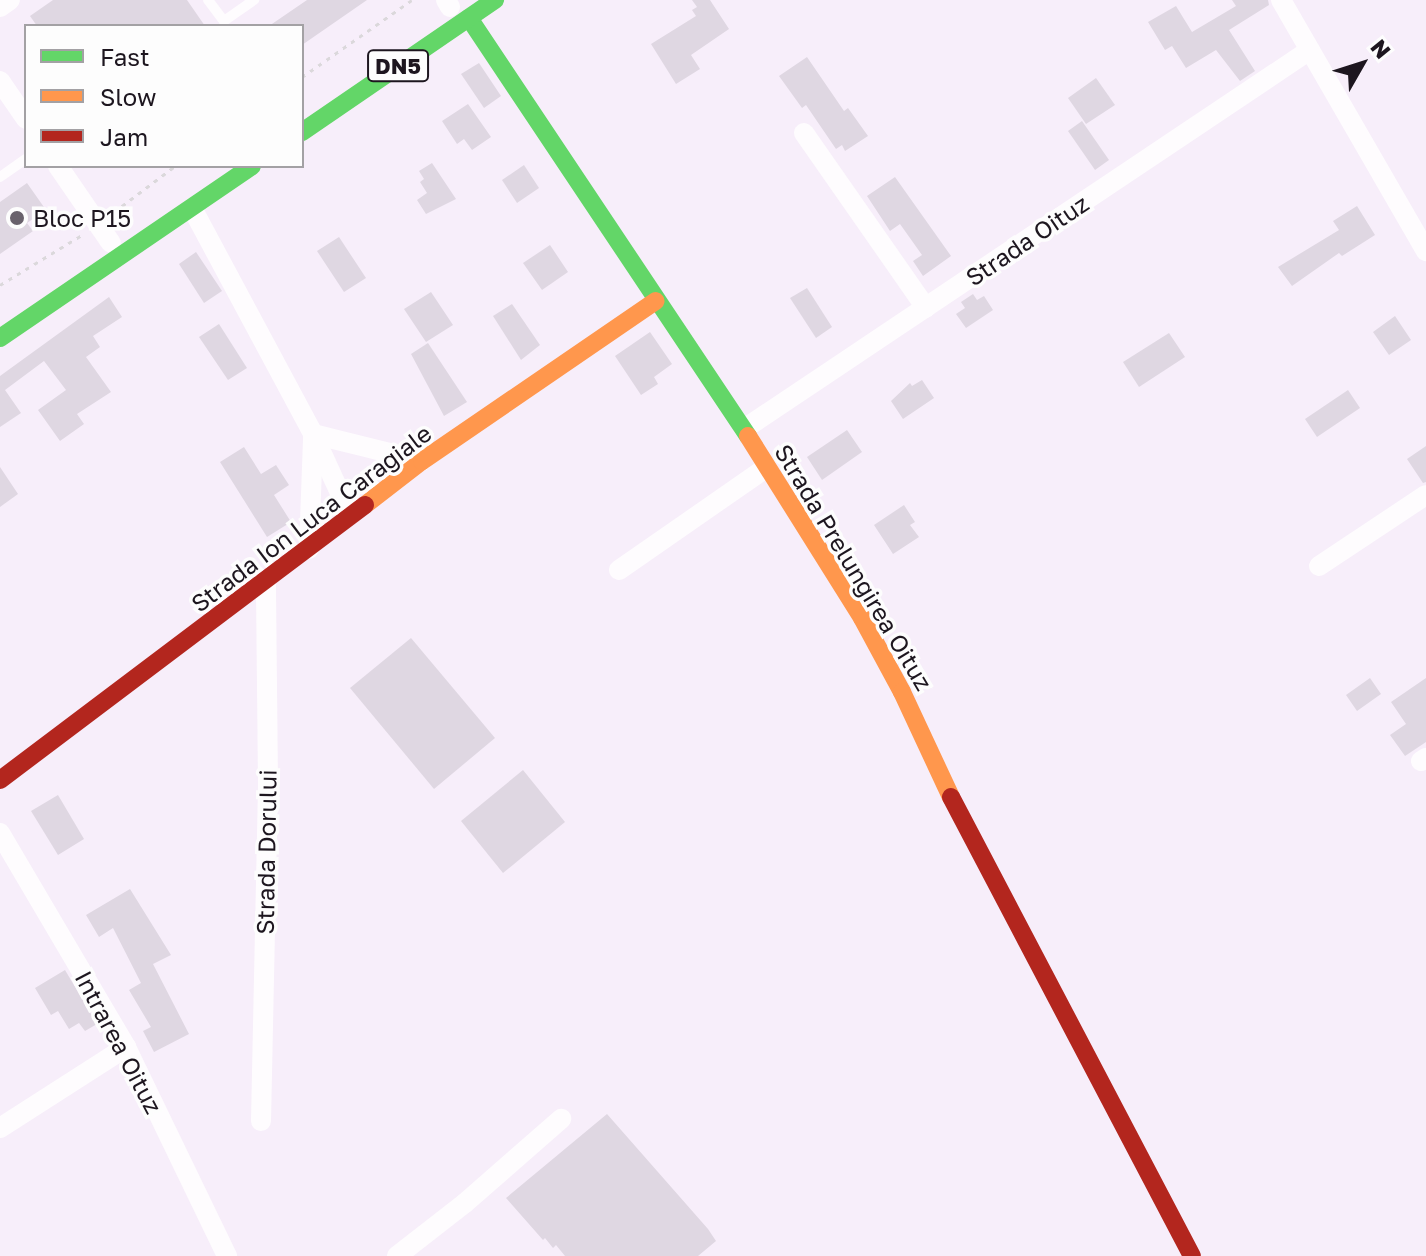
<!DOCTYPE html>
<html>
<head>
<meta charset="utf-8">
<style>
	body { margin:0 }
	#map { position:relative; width:1426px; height:1256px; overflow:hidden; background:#f7eefa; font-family:"Golos Text",sans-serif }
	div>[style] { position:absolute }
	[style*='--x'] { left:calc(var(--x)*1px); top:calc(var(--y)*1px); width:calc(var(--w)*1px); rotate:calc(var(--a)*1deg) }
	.building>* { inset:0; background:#dfd7e2 }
	.path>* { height:3px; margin-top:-1.5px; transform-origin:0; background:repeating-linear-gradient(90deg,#dbd8db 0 4px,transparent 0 10px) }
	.lane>* { height:10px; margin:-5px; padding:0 5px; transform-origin:5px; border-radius:5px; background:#fefcfe }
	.street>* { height:20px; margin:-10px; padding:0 10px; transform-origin:10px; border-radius:10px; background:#fefcfe }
	.fast>* { height:18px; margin:-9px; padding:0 9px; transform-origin:9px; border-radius:9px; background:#63d668 }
	.slow>* { height:18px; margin:-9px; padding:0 9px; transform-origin:9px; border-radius:9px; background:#ff974d }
	.jam>* { height:18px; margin:-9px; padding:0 9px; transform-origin:9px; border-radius:9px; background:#b3261e }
	.dots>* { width:22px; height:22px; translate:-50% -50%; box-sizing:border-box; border:4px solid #fdfdfd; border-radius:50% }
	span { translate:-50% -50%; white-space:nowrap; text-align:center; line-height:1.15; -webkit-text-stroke:7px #fdfdfd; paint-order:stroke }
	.shield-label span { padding:2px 6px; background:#fdfdfd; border:2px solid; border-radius:6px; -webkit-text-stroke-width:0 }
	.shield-label { font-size:22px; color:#1d161f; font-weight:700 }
	.poi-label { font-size:24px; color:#1d161f }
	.left { translate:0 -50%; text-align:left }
	.street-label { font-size:24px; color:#1d161f }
	.legend { position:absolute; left:24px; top:24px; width:280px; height:144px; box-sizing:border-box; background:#fdfdfd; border:2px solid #a3a1a4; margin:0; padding:10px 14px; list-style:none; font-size:24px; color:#1d161f }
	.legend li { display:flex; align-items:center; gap:16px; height:40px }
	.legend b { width:40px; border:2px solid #a3a1a4 }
	.north { position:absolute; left:1322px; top:24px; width:80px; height:80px; -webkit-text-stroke:6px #fdfdfd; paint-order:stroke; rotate:51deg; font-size:22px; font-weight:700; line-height:32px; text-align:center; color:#1d161f }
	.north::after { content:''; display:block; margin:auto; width:28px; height:36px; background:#1d161f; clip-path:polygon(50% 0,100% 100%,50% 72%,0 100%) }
</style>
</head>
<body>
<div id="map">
	<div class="building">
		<div style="clip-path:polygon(53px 0,187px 0,205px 26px,37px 26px,30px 16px)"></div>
		<div style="clip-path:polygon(307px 0,367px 0,302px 45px,302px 26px,269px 26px)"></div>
		<div style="clip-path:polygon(692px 0,710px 0,729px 29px,691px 55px,700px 69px,676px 84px,651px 44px,696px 16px,692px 10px,697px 7px)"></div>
		<div style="clip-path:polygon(1232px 0,1268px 0,1269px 5px,1229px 30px,1255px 71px,1240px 81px,1216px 50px,1186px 68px,1172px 46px,1165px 50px,1148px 22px,1176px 6px,1192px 32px,1236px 6px)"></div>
		<div style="clip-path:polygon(807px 57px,844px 111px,848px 108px,868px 136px,845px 151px,842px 145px,836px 149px,806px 105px,802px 108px,779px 76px)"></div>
		<div style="clip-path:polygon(479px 63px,501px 96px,484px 108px,461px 74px)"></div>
		<div style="clip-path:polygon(1096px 78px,1115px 105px,1086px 124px,1068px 98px)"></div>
		<div style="clip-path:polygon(468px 104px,491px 137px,472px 150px,464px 139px,457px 144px,442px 121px)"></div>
		<div style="clip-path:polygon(1082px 121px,1109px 160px,1095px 170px,1068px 131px)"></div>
		<div style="clip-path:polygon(432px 163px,456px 199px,426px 214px,417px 200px,427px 193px,420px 182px,424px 179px,419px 171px)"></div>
		<div style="clip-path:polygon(524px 165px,539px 188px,517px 203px,502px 180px)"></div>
		<div style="clip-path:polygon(895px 177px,951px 256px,923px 276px,913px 261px,922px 255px,900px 224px,890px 231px,867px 196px)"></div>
		<div style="clip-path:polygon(27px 183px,46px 210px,27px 223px,33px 231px,0 254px,0 202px)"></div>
		<div style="clip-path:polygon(1357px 206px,1375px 235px,1342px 256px,1339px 253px,1292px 286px,1278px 267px,1339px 230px,1333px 221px)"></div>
		<div style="clip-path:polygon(339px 237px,366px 278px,344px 292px,317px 251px)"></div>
		<div style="clip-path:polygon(550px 245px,568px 272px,542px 290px,523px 263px)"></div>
		<div style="clip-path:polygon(196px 252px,222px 291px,204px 303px,179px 264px)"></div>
		<div style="clip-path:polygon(807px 288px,832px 327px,816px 338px,790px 298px)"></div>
		<div style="clip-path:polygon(431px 292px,453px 325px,426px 342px,404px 309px)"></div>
		<div style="clip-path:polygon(973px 294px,977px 300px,984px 296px,993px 310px,966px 328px,956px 314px,965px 308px,961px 302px)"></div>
		<div style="clip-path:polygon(109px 297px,122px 317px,93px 336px,100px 347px,86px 357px,111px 392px,77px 414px,84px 424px,60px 441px,38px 410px,66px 390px,44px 361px,5px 390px,21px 413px,0 427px,0 376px)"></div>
		<div style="clip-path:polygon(512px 304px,540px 345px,521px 360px,493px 316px)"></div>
		<div style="clip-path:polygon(1395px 316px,1411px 340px,1389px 355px,1373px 332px)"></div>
		<div style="clip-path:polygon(219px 324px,247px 368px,228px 380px,199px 337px)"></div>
		<div style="clip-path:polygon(650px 332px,672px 364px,654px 377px,658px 384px,641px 395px,615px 356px)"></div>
		<div style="clip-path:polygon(1169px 333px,1185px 357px,1139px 387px,1123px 362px)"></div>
		<div style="clip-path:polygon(428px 343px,467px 402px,444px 416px,411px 354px)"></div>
		<div style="clip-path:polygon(922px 380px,934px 398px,903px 419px,891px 401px,910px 383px,912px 386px)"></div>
		<div style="clip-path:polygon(1348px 390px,1360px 408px,1317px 437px,1305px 419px)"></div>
		<div style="clip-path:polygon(847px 430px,862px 452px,822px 480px,807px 457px)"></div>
		<div style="clip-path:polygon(1426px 446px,1426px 482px,1423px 483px,1407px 459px)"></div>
		<div style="clip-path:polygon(244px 447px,261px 474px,276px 465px,289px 485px,274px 495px,291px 522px,267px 537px,220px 462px)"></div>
		<div style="clip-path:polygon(0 467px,18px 494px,0 507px)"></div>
		<div style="clip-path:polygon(904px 505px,915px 522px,910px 525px,919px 537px,893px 554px,874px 525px)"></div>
		<div style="clip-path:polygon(411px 638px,495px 738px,434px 789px,350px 688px)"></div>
		<div style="clip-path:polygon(1370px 678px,1381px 694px,1357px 711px,1346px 695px)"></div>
		<div style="clip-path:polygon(1426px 678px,1426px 742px,1405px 756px,1390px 735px,1406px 724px,1391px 702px)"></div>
		<div style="clip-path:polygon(523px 770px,565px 822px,503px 873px,461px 821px)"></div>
		<div style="clip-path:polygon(58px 795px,84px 839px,58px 855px,31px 811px)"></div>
		<div style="clip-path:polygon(130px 889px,171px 955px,153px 964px,189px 1034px,154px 1052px,143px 1031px,151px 1027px,129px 990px,141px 983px,113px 928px,99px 937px,86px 915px)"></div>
		<div style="clip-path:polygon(65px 970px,97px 1024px,85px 1031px,79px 1023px,69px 1029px,58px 1011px,51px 1015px,35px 988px)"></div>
		<div style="clip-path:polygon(607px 1114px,708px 1229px,716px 1241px,698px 1256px,565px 1256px,556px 1245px,553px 1248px,545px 1238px,543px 1240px,506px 1198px)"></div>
	</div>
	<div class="path">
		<div style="--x:302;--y:77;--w:134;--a:-35"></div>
		<div style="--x:114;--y:212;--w:76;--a:-37"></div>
		<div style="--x:0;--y:285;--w:96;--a:-31.4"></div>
	</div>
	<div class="lane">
		<div style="--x:208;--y:0;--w:26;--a:53"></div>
		<div style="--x:224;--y:21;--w:37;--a:-35"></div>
		<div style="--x:0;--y:177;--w:32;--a:-35"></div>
	</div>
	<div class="street">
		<div style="--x:446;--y:0;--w:8;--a:60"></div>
		<div style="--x:1281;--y:0;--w:290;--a:60"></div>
		<div style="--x:0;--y:7;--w:12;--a:-35"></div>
		<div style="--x:0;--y:81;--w:46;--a:55.6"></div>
		<div style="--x:804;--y:133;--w:213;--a:55.1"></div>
		<div style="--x:58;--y:166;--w:93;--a:55.5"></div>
		<div style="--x:192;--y:208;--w:256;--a:61.8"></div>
		<div style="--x:313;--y:434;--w:89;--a:65.4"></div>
		<div style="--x:744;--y:429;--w:681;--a:-33.81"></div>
		<div style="--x:313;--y:434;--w:112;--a:13.9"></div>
		<div style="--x:309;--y:549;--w:111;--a:-87.9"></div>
		<div style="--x:1319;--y:566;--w:128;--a:-33.6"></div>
		<div style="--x:619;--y:570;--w:180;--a:-34.8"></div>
		<div style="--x:1421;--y:761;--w:6;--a:-31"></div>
		<div style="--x:0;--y:833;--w:248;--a:59.5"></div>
		<div style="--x:126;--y:1047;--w:232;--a:64.2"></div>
		<div style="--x:261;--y:1121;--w:339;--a:-88.8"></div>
		<div style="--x:268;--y:782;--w:199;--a:-90.6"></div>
		<div style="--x:0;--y:1128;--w:150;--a:-32.7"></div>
		<div style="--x:397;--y:1256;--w:86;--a:-37.9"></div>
		<div style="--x:465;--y:1203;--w:128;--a:-41.2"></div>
	</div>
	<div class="fast">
		<div style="--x:469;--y:18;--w:503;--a:56.28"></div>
		<div style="--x:302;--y:132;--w:234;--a:-34.4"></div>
		<div style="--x:0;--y:338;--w:305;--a:-34.3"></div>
	</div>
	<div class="slow">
		<div style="--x:748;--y:436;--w:215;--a:57.9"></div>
		<div style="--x:862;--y:618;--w:84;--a:61.6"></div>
		<div style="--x:902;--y:692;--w:116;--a:65"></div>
		<div style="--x:365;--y:505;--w:72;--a:-37.7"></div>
		<div style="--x:422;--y:461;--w:283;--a:-34.4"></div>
	</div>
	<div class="jam">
		<div style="--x:0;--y:780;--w:457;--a:-37"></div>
		<div style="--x:951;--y:797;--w:518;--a:62.3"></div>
	</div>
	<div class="dots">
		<div style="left:17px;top:218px;background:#69626c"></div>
	</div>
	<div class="shield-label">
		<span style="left:398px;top:66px">DN5</span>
	</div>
	<div class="poi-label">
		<span class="left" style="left:33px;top:218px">Bloc P15</span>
	</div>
	<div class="street-label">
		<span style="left:1027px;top:240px;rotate:-34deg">Strada Oituz</span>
		<span style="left:311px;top:518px;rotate:-37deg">Strada Ion Luca Caragiale</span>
		<span style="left:854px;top:567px;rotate:59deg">Strada Prelungirea Oituz</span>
		<span style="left:266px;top:852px;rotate:-89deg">Strada Dorului</span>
		<span style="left:119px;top:1042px;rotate:62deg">Intrarea Oituz</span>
	</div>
	<ul class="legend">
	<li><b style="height:10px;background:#63d668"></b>Fast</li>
	<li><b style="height:10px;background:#ff974d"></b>Slow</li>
	<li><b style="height:10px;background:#b3261e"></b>Jam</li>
	</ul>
	<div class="north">N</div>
</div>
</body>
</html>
